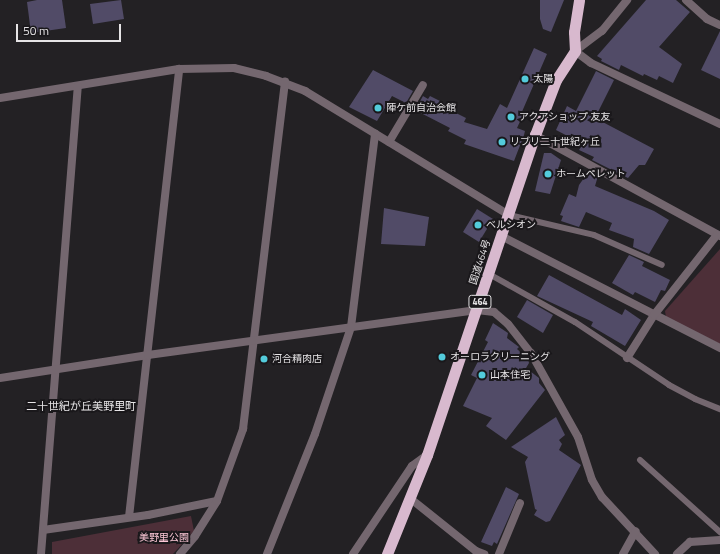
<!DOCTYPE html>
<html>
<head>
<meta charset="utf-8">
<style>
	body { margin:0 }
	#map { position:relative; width:720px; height:554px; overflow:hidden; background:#232124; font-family:"Titillium Web","Noto Sans JP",sans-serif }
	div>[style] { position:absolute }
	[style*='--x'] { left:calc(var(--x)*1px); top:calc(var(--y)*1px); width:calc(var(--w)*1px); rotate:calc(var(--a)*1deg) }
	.green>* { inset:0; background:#4d2f38 }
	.building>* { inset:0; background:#514b67 }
	.service>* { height:6px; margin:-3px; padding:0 3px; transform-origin:3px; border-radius:3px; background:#74676f }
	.minor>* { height:8px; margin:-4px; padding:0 4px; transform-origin:4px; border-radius:4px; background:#74676f }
	.tertiary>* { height:8px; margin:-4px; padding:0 4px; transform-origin:4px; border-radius:4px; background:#74676f }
	.trunk>* { height:11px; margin:-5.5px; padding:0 5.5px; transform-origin:5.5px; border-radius:5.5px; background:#d8b9ce }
	.dots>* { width:11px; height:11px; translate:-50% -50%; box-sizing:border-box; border:2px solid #1a181b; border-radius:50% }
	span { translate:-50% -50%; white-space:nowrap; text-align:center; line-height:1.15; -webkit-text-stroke:4px #1a181b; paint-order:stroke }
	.shield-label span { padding:1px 3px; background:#1a181b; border:1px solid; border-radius:3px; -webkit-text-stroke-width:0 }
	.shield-label { font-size:9px; color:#e6e4e6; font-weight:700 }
	.poi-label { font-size:10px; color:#e6e4e6 }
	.left { translate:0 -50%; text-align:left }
	.street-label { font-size:10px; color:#e6e4e6 }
	.park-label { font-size:10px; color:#fcc7d6 }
	.neighbourhood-label { font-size:11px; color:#e6e4e6 }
	.scale { position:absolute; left:16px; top:24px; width:105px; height:18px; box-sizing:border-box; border:2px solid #e6e4e6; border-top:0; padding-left:5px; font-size:12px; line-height:14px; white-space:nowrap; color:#e6e4e6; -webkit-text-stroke:3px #1a181b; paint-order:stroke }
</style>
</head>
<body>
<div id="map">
	<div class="green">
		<div style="clip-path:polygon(720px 249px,720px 344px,666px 317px,665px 311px)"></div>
		<div style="clip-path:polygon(191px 516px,194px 531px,173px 554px,52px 554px,52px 542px)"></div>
	</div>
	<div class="building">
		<div style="clip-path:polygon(37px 0,62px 0,66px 28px,31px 33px,27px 2px)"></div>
		<div style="clip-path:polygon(121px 0,124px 19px,93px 24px,90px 4px)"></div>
		<div style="clip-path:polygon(540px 0,564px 0,551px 32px,543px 29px,540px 19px)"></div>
		<div style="clip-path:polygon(646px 0,676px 0,690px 12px,659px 47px,682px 64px,673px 83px,659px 76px,657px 80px,644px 74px,643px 76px,621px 65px,619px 70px,601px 61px,602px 59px,597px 56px)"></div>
		<div style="clip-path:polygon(720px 31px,720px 79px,701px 70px)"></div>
		<div style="clip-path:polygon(534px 48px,547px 54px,521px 114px,523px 115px,517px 128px,525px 131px,524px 135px,514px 161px,464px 144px,466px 140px,448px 131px,450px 128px,415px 110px,423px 96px,428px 99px,430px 96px,452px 107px,450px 110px,466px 118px,464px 122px,487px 129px,500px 104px,507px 108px)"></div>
		<div style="clip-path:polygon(373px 70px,413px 91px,406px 103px,392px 96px,377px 121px,349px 107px)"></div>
		<div style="clip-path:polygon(596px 71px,614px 80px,595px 118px,654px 149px,645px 165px,639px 165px,628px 178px,592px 160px,594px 157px,579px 150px,583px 144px,556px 130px,567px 106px,576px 111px)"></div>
		<div style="clip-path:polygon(544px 153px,551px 153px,561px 160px,550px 194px,535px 191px)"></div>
		<div style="clip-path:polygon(589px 171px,598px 176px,595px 186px,654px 211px,669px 220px,649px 254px,633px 247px,634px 239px,609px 230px,612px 223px,586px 212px,579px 227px,561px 221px,563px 216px,560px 215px,569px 194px,576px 197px,579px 185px)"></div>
		<div style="clip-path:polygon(384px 208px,429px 217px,425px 246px,381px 244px)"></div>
		<div style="clip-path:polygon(477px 209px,493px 219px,479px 242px,463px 232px)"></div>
		<div style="clip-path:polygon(629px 255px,644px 262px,642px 266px,670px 280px,665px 291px,661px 290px,655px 302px,635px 292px,633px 295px,612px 283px)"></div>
		<div style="clip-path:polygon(549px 275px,622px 315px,625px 309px,641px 320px,625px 346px,591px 326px,593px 322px,537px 296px)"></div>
		<div style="clip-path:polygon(527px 300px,553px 315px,543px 333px,517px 317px)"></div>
		<div style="clip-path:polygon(493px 323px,508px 333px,507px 338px,519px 347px,517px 349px,528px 359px,529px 363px,526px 368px,539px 378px,539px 383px,545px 390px,506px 440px,486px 426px,492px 418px,463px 406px,477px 378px,471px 375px,488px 342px,485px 340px)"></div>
		<div style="clip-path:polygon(556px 417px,565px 435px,559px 440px,562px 444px,559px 450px,581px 465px,550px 521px,546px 522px,534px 515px,537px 510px,535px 509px,525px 462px,528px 457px,511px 447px)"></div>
		<div style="clip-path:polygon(506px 487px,519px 494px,497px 544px,494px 542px,492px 546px,481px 542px)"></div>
	</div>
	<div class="service">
		<div style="--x:509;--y:215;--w:87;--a:13.2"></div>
		<div style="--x:594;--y:235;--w:74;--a:23.8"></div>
		<div style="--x:489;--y:274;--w:98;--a:29.2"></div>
		<div style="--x:575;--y:322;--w:113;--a:33.8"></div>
		<div style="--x:669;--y:385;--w:30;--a:28"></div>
		<div style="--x:695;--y:399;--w:27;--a:22"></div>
		<div style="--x:640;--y:460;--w:108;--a:42"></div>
	</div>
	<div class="minor">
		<div style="--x:686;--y:0;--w:28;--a:42"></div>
		<div style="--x:707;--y:19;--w:14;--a:25"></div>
		<div style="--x:575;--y:51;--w:20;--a:37"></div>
		<div style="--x:591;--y:63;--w:143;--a:25.3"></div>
		<div style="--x:0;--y:98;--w:181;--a:-9.2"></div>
		<div style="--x:179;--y:69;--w:55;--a:-1"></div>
		<div style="--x:234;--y:68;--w:33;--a:14"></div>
		<div style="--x:266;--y:76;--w:42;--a:21"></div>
		<div style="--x:305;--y:91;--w:239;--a:31.3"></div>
		<div style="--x:535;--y:135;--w:211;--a:28.6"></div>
		<div style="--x:389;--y:142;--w:66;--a:-59.2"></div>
		<div style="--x:501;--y:236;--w:246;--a:27.1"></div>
		<div style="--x:477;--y:310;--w:17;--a:7"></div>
		<div style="--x:494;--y:312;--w:18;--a:41"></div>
		<div style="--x:508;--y:324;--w:37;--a:52"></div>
		<div style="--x:531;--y:353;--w:96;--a:60.8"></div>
		<div style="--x:578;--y:437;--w:45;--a:72"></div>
		<div style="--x:592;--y:480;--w:20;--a:60"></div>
		<div style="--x:602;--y:497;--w:78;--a:47.1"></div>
		<div style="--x:351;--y:327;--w:195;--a:-82.9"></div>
		<div style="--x:627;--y:358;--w:51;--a:-57.9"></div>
		<div style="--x:654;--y:315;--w:102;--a:-51.8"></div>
		<div style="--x:411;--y:499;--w:83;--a:38.7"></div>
		<div style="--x:476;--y:551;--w:9;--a:21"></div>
		<div style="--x:129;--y:517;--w:451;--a:-83.6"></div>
		<div style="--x:43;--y:530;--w:106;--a:-8.1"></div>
		<div style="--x:148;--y:515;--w:70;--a:-11.5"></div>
		<div style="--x:41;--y:554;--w:469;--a:-85.5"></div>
		<div style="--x:180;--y:554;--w:23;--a:-50"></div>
		<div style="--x:195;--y:536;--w:41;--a:-57.8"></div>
		<div style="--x:217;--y:501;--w:77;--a:-70.1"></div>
		<div style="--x:243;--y:429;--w:350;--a:-83.1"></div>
		<div style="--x:353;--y:554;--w:106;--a:-56.2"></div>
		<div style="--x:412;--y:466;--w:19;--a:-36"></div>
		<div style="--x:499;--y:554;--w:55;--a:-67.6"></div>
		<div style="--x:623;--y:554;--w:26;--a:-61"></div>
		<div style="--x:677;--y:554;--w:18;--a:-43"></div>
		<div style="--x:690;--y:542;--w:30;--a:-4"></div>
	</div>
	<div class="tertiary">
		<div style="--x:575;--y:51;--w:34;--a:-37"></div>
		<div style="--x:602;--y:31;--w:40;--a:-51"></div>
		<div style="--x:0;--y:378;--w:150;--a:-8.8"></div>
		<div style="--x:148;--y:355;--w:332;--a:-7.8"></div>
		<div style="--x:267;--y:554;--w:129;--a:-68.2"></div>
		<div style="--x:315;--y:434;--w:113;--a:-71.4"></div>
	</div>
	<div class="trunk">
		<div style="--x:387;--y:554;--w:107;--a:-68"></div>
		<div style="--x:427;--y:455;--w:338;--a:-71.4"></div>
		<div style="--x:535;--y:135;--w:59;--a:-69.1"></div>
		<div style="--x:556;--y:80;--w:35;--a:-57"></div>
		<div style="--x:575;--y:51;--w:19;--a:-93"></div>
		<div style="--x:574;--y:32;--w:32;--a:-81"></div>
	</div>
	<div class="dots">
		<div style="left:525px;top:79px;background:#53cbdb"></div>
		<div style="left:378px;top:108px;background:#53cbdb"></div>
		<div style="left:511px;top:117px;background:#53cbdb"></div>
		<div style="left:502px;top:142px;background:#53cbdb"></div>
		<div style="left:548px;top:174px;background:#53cbdb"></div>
		<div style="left:478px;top:225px;background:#53cbdb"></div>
		<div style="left:442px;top:357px;background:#53cbdb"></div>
		<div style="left:264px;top:359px;background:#53cbdb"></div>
		<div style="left:482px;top:375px;background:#53cbdb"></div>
	</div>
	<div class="shield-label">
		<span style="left:480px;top:302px">464</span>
	</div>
	<div class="poi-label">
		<span class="left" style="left:533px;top:79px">太陽</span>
		<span class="left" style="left:386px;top:108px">陣ケ前自治会館</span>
		<span class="left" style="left:519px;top:117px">アクアショップ 友友</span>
		<span class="left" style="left:510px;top:142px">リブリ二十世紀ヶ丘</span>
		<span class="left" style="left:556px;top:174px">ホームペレット</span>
		<span class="left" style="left:486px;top:225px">ベルシオン</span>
		<span class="left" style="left:450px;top:357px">オーロラクリーニング</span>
		<span class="left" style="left:272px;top:359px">河合精肉店</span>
		<span class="left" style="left:490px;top:375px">山本住宅</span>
	</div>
	<div class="street-label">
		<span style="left:480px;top:262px;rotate:-72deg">国道464号</span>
	</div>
	<div class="park-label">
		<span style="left:164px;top:538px">美野里公園</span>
	</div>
	<div class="neighbourhood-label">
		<span style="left:81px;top:406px">二十世紀が丘美野里町</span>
	</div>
	<div class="scale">50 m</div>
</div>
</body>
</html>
